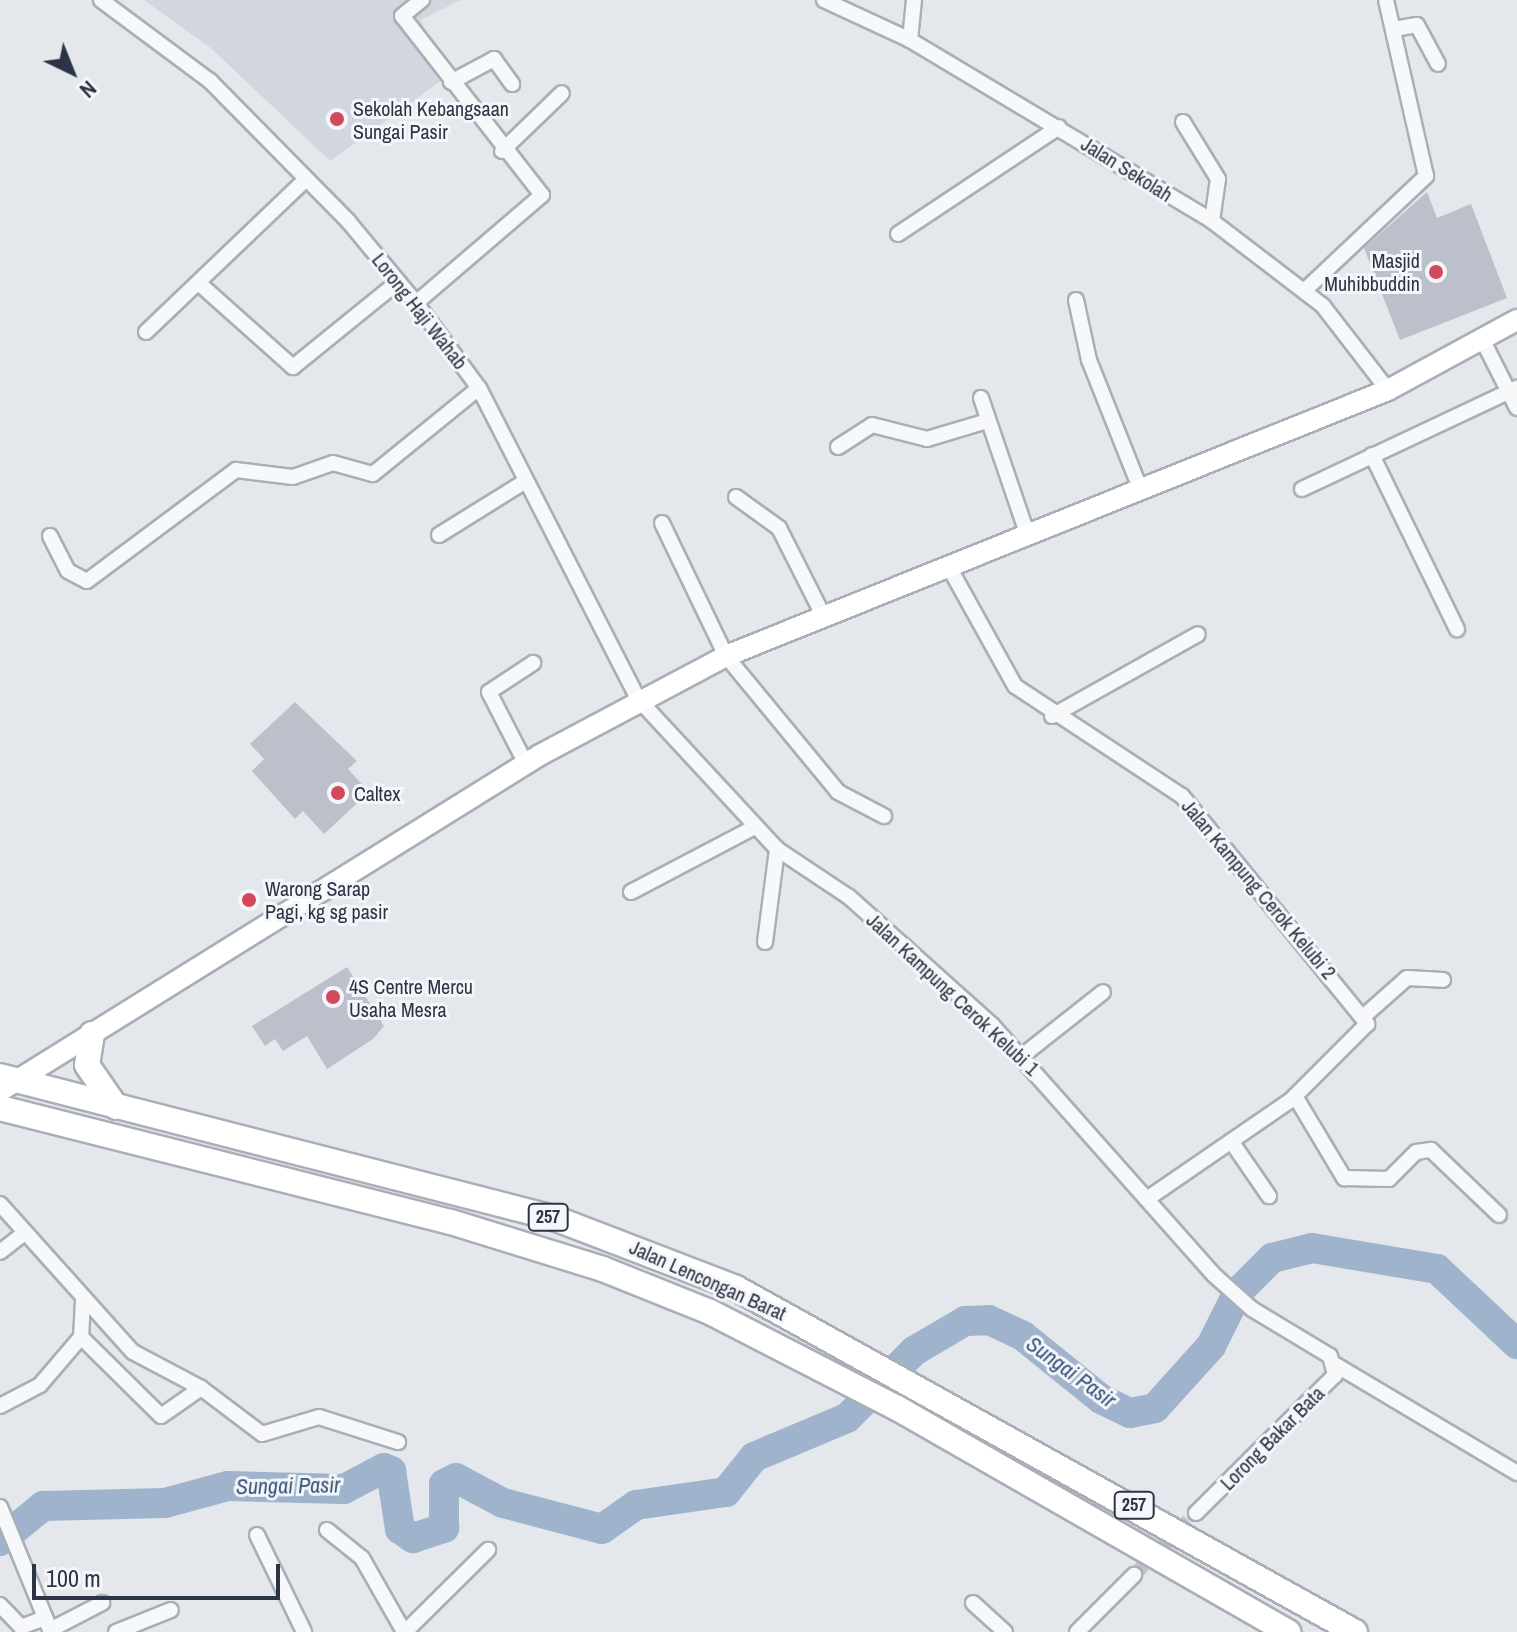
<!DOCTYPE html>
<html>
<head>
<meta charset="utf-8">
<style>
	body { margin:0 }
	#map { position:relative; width:1517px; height:1632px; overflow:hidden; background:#e4e7ec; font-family:"Archivo Narrow",sans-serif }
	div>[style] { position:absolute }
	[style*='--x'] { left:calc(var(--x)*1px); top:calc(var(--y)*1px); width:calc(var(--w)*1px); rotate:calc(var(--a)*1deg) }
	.built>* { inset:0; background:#d2d6de }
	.river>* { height:30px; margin:-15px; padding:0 15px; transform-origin:15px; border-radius:15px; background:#9fb4cc }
	.building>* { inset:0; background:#bbc0ca }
	.street-tunnel>* { height:14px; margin-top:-7px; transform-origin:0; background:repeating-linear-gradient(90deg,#bfc3cb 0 14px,transparent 0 21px) }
	.roads { filter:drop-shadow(2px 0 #a9aeb7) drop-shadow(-2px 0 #a9aeb7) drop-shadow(0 2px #a9aeb7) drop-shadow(0 -2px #a9aeb7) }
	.street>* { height:14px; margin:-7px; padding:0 7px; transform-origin:7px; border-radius:7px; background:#f7f8fa }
	.secondary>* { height:20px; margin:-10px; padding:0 10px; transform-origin:10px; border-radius:10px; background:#fff }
	.highway>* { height:24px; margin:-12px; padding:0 12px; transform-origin:12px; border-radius:12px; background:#fff }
	.dots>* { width:22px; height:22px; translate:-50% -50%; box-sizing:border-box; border:4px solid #f4f6f9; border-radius:50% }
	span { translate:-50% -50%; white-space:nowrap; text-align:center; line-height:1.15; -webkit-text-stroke:6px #f4f6f9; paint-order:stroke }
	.shield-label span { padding:2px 6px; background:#f4f6f9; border:2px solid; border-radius:6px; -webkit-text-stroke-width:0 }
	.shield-label { font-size:18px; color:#2b3445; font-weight:700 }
	.poi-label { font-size:20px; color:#2b3445 }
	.left { translate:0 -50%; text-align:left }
	.right { translate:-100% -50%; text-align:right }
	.street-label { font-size:20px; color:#2b3445 }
	.water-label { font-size:22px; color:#34527a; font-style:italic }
	.north { position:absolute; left:32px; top:32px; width:80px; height:80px; -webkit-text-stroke:6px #f4f6f9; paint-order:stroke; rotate:137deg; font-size:22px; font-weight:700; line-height:32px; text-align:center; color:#2b3445 }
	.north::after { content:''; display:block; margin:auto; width:28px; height:36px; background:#2b3445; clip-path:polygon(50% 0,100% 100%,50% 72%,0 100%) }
	.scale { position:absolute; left:32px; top:1564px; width:248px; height:36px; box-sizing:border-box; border:4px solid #2b3445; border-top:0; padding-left:10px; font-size:24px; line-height:28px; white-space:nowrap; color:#2b3445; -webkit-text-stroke:6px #f4f6f9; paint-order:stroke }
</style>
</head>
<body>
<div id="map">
	<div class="built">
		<div style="clip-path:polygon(144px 0,461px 0,421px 20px,445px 78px,330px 161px,212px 49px)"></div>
	</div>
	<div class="river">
		<div style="--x:0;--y:1541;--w:55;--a:-39.1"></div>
		<div style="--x:43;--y:1506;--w:122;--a:-1.4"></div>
		<div style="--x:165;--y:1503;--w:65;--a:-15.1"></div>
		<div style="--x:228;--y:1486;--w:116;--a:1.5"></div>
		<div style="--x:344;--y:1489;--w:45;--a:-27.7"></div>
		<div style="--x:384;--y:1468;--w:8;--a:23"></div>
		<div style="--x:391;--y:1471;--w:59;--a:81.2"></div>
		<div style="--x:400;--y:1529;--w:16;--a:35"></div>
		<div style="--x:413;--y:1538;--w:33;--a:-18"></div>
		<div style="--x:444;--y:1528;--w:44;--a:-90"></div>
		<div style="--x:444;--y:1484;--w:13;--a:-27"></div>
		<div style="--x:456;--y:1478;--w:53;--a:28"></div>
		<div style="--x:503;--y:1503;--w:102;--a:14.7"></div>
		<div style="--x:602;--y:1529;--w:42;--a:-35.2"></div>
		<div style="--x:636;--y:1505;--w:91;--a:-8.2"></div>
		<div style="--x:726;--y:1492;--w:45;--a:-51.3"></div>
		<div style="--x:754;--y:1457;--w:101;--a:-22.8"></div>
		<div style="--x:847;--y:1418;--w:95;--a:-45"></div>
		<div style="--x:914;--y:1351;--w:59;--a:-30.5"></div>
		<div style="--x:965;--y:1321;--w:24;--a:-2"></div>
		<div style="--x:989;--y:1320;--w:38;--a:25"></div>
		<div style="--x:1023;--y:1336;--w:100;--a:38.9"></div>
		<div style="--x:1101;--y:1399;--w:32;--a:26"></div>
		<div style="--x:1130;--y:1413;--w:25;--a:-11"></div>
		<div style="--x:1155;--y:1408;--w:84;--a:-47.9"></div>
		<div style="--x:1211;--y:1346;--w:60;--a:-63.4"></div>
		<div style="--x:1238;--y:1292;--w:48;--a:-45"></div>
		<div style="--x:1272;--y:1258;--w:41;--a:-14"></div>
		<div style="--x:1312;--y:1248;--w:127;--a:9.5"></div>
		<div style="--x:1437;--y:1269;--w:110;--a:43.2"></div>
	</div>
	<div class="building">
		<div style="clip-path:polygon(1427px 192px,1437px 218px,1471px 204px,1507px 298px,1400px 340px,1364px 248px)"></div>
		<div style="clip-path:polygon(295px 702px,357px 761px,348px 769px,369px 792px,324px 834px,303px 811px,295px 819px,252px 771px,264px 759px,250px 744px)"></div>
		<div style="clip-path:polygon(347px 967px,384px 1026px,373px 1039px,327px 1069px,307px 1036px,283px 1051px,275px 1039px,265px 1046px,252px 1026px)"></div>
	</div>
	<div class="street-tunnel">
		<div style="--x:1134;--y:1575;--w:88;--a:-45"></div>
	</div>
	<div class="roads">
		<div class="street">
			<div style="--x:101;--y:0;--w:136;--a:36.6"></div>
			<div style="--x:210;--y:81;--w:197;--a:45.4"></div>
			<div style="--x:348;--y:221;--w:107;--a:50.3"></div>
			<div style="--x:416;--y:303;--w:106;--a:53.5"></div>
			<div style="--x:479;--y:388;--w:351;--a:62.9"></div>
			<div style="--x:639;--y:700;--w:203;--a:47.2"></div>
			<div style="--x:777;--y:849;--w:87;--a:33.7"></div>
			<div style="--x:849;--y:897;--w:192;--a:41.8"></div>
			<div style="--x:992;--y:1025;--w:334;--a:48.4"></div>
			<div style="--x:1214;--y:1275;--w:51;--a:41.8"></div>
			<div style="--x:1252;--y:1309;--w:91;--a:31.1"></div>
			<div style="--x:1330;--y:1356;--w:20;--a:75"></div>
			<div style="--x:1335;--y:1375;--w:196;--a:135.2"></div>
			<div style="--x:824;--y:0;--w:95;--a:24.9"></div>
			<div style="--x:910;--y:40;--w:352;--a:30.9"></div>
			<div style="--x:1212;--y:221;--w:140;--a:37.4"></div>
			<div style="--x:1323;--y:306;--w:106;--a:52.3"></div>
			<div style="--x:1394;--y:29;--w:23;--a:-10"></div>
			<div style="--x:1417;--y:25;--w:44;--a:61.7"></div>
			<div style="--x:910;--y:40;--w:40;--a:-84.3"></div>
			<div style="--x:451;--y:82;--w:49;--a:-28.1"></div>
			<div style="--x:494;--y:59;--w:31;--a:54"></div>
			<div style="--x:1183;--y:122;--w:67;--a:58.4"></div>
			<div style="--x:1218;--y:179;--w:42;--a:98.1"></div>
			<div style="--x:502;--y:151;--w:83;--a:-44"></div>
			<div style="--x:898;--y:234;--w:193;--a:-33.6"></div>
			<div style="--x:202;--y:286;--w:122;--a:41.7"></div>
			<div style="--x:293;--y:367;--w:135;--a:-39"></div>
			<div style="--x:1304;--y:291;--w:168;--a:-43.3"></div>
			<div style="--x:1426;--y:176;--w:180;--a:-102.8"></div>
			<div style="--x:1076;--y:300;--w:61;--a:77.8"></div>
			<div style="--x:1089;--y:360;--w:141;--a:68.3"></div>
			<div style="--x:416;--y:303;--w:166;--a:-40.6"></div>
			<div style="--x:542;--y:195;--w:227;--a:-128"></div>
			<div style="--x:402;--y:16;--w:26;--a:-39"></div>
			<div style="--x:146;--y:332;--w:221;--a:-43.7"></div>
			<div style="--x:1483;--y:341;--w:75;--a:63.1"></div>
			<div style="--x:981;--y:398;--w:146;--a:71.2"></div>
			<div style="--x:838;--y:447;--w:40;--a:-32.9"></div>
			<div style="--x:872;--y:425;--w:57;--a:14.3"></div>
			<div style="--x:927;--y:439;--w:59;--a:-16.6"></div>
			<div style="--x:1372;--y:455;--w:194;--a:64"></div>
			<div style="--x:1302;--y:489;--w:238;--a:-25.2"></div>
			<div style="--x:736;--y:497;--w:53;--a:35.8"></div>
			<div style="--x:779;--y:528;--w:100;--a:63.2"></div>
			<div style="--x:662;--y:523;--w:148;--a:64.3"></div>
			<div style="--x:726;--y:656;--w:176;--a:50.5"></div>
			<div style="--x:838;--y:792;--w:52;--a:27.6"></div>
			<div style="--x:439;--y:535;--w:100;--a:-31.9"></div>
			<div style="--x:50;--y:536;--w:39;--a:63"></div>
			<div style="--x:68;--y:571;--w:21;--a:28"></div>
			<div style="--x:87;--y:581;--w:186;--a:-36.7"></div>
			<div style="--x:236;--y:470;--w:57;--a:7"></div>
			<div style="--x:293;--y:477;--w:42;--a:-19.3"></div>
			<div style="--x:333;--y:463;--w:41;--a:15.4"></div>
			<div style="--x:373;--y:474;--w:136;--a:-39.1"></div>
			<div style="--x:949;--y:567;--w:136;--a:61"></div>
			<div style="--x:1015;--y:686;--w:200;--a:33.4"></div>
			<div style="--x:1182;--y:796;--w:294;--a:50.9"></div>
			<div style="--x:1367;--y:1024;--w:107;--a:135"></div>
			<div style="--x:1291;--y:1100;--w:175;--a:145.5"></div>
			<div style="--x:1052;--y:716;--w:167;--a:-29.3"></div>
			<div style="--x:526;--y:764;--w:81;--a:-117.2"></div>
			<div style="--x:489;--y:692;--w:53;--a:-33.4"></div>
			<div style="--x:631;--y:892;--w:140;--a:-27.7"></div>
			<div style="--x:765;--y:942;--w:94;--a:-82.6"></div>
			<div style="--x:1364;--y:1016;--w:57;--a:-41.5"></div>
			<div style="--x:1407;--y:978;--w:36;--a:3"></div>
			<div style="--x:1022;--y:1056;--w:103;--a:-38.3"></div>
			<div style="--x:1295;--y:1096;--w:96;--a:59.1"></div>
			<div style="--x:1344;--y:1178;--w:45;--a:1.3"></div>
			<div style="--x:1389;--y:1179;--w:38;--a:-45"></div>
			<div style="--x:1416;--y:1152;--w:15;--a:-8"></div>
			<div style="--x:1431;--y:1150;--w:94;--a:43.7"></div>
			<div style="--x:1231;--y:1141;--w:67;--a:55.4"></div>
			<div style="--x:0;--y:1204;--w:199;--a:48.1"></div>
			<div style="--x:133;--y:1352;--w:77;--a:27.9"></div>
			<div style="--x:0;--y:1252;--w:29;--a:-38"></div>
			<div style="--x:83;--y:1300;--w:37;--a:93"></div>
			<div style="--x:81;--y:1337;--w:112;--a:44.6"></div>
			<div style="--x:161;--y:1416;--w:49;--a:-35"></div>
			<div style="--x:201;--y:1388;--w:76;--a:37"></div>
			<div style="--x:262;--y:1434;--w:59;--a:-16.6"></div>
			<div style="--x:319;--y:1417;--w:83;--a:17.6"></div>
			<div style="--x:1336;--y:1365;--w:211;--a:30.8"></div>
			<div style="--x:0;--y:1406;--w:45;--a:-27.7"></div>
			<div style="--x:40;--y:1385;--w:63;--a:-49.5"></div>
			<div style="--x:0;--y:1507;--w:135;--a:67.8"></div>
			<div style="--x:327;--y:1530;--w:45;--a:38.7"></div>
			<div style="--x:362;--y:1558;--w:85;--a:60.4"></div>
			<div style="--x:257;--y:1535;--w:108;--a:64.1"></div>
			<div style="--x:973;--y:1603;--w:43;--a:42.2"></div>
			<div style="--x:0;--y:1605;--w:30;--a:46"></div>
			<div style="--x:21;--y:1627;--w:26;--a:-21"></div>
			<div style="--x:50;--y:1630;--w:59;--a:-27.4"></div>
			<div style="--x:116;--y:1632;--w:59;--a:-21.8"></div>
			<div style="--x:405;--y:1632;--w:117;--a:-44.7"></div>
			<div style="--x:1077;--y:1632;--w:81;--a:-45"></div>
		</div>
		<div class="secondary">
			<div style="--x:0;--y:1091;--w:636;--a:-31.89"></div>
			<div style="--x:540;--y:755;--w:211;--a:-28"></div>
			<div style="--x:726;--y:656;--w:713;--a:-21.89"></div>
			<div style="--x:1388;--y:390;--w:147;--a:-28.5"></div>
		</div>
		<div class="highway">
			<div style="--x:92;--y:1034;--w:31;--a:99"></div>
			<div style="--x:87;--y:1065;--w:51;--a:55.4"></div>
			<div style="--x:0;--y:1076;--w:572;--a:14.38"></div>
			<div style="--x:554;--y:1218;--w:195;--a:21"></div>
			<div style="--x:736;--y:1288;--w:708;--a:29.06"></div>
			<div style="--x:0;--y:1108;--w:465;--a:14.2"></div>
			<div style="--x:451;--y:1222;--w:159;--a:17.2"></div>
			<div style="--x:603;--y:1269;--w:115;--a:21.9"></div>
			<div style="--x:710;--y:1312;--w:210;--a:27.2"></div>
			<div style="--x:897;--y:1408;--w:451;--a:29.8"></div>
		</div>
	</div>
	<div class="dots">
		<div style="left:337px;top:119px;background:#d1495b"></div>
		<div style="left:1436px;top:272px;background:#d1495b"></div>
		<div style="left:338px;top:793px;background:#d1495b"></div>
		<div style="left:249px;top:900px;background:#d1495b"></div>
		<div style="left:333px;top:997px;background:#d1495b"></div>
	</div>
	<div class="shield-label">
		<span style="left:548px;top:1217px">257</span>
		<span style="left:1134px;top:1505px">257</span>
	</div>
	<div class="poi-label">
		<span class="left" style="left:353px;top:120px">Sekolah Kebangsaan<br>Sungai Pasir</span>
		<span class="right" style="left:1420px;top:272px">Masjid<br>Muhibbuddin</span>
		<span class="left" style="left:354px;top:793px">Caltex</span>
		<span class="left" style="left:265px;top:900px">Warong Sarap<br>Pagi, kg sg pasir</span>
		<span class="left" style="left:349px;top:998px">4S Centre Mercu<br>Usaha Mesra</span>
	</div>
	<div class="street-label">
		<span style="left:1127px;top:169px;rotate:32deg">Jalan Sekolah</span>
		<span style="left:420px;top:311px;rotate:52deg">Lorong Haji Wahab</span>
		<span style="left:1259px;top:889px;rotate:50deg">Jalan Kampung Cerok Kelubi 2</span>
		<span style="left:953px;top:994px;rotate:43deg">Jalan Kampung Cerok Kelubi 1</span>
		<span style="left:708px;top:1280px;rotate:24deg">Jalan Lencongan Barat</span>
		<span style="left:1272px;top:1438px;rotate:-45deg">Lorong Bakar Bata</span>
	</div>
	<div class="water-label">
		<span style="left:1071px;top:1372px;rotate:36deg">Sungai Pasir</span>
		<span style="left:288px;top:1486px;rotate:-1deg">Sungai Pasir</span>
	</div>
	<div class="north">N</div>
	<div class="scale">100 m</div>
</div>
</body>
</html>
